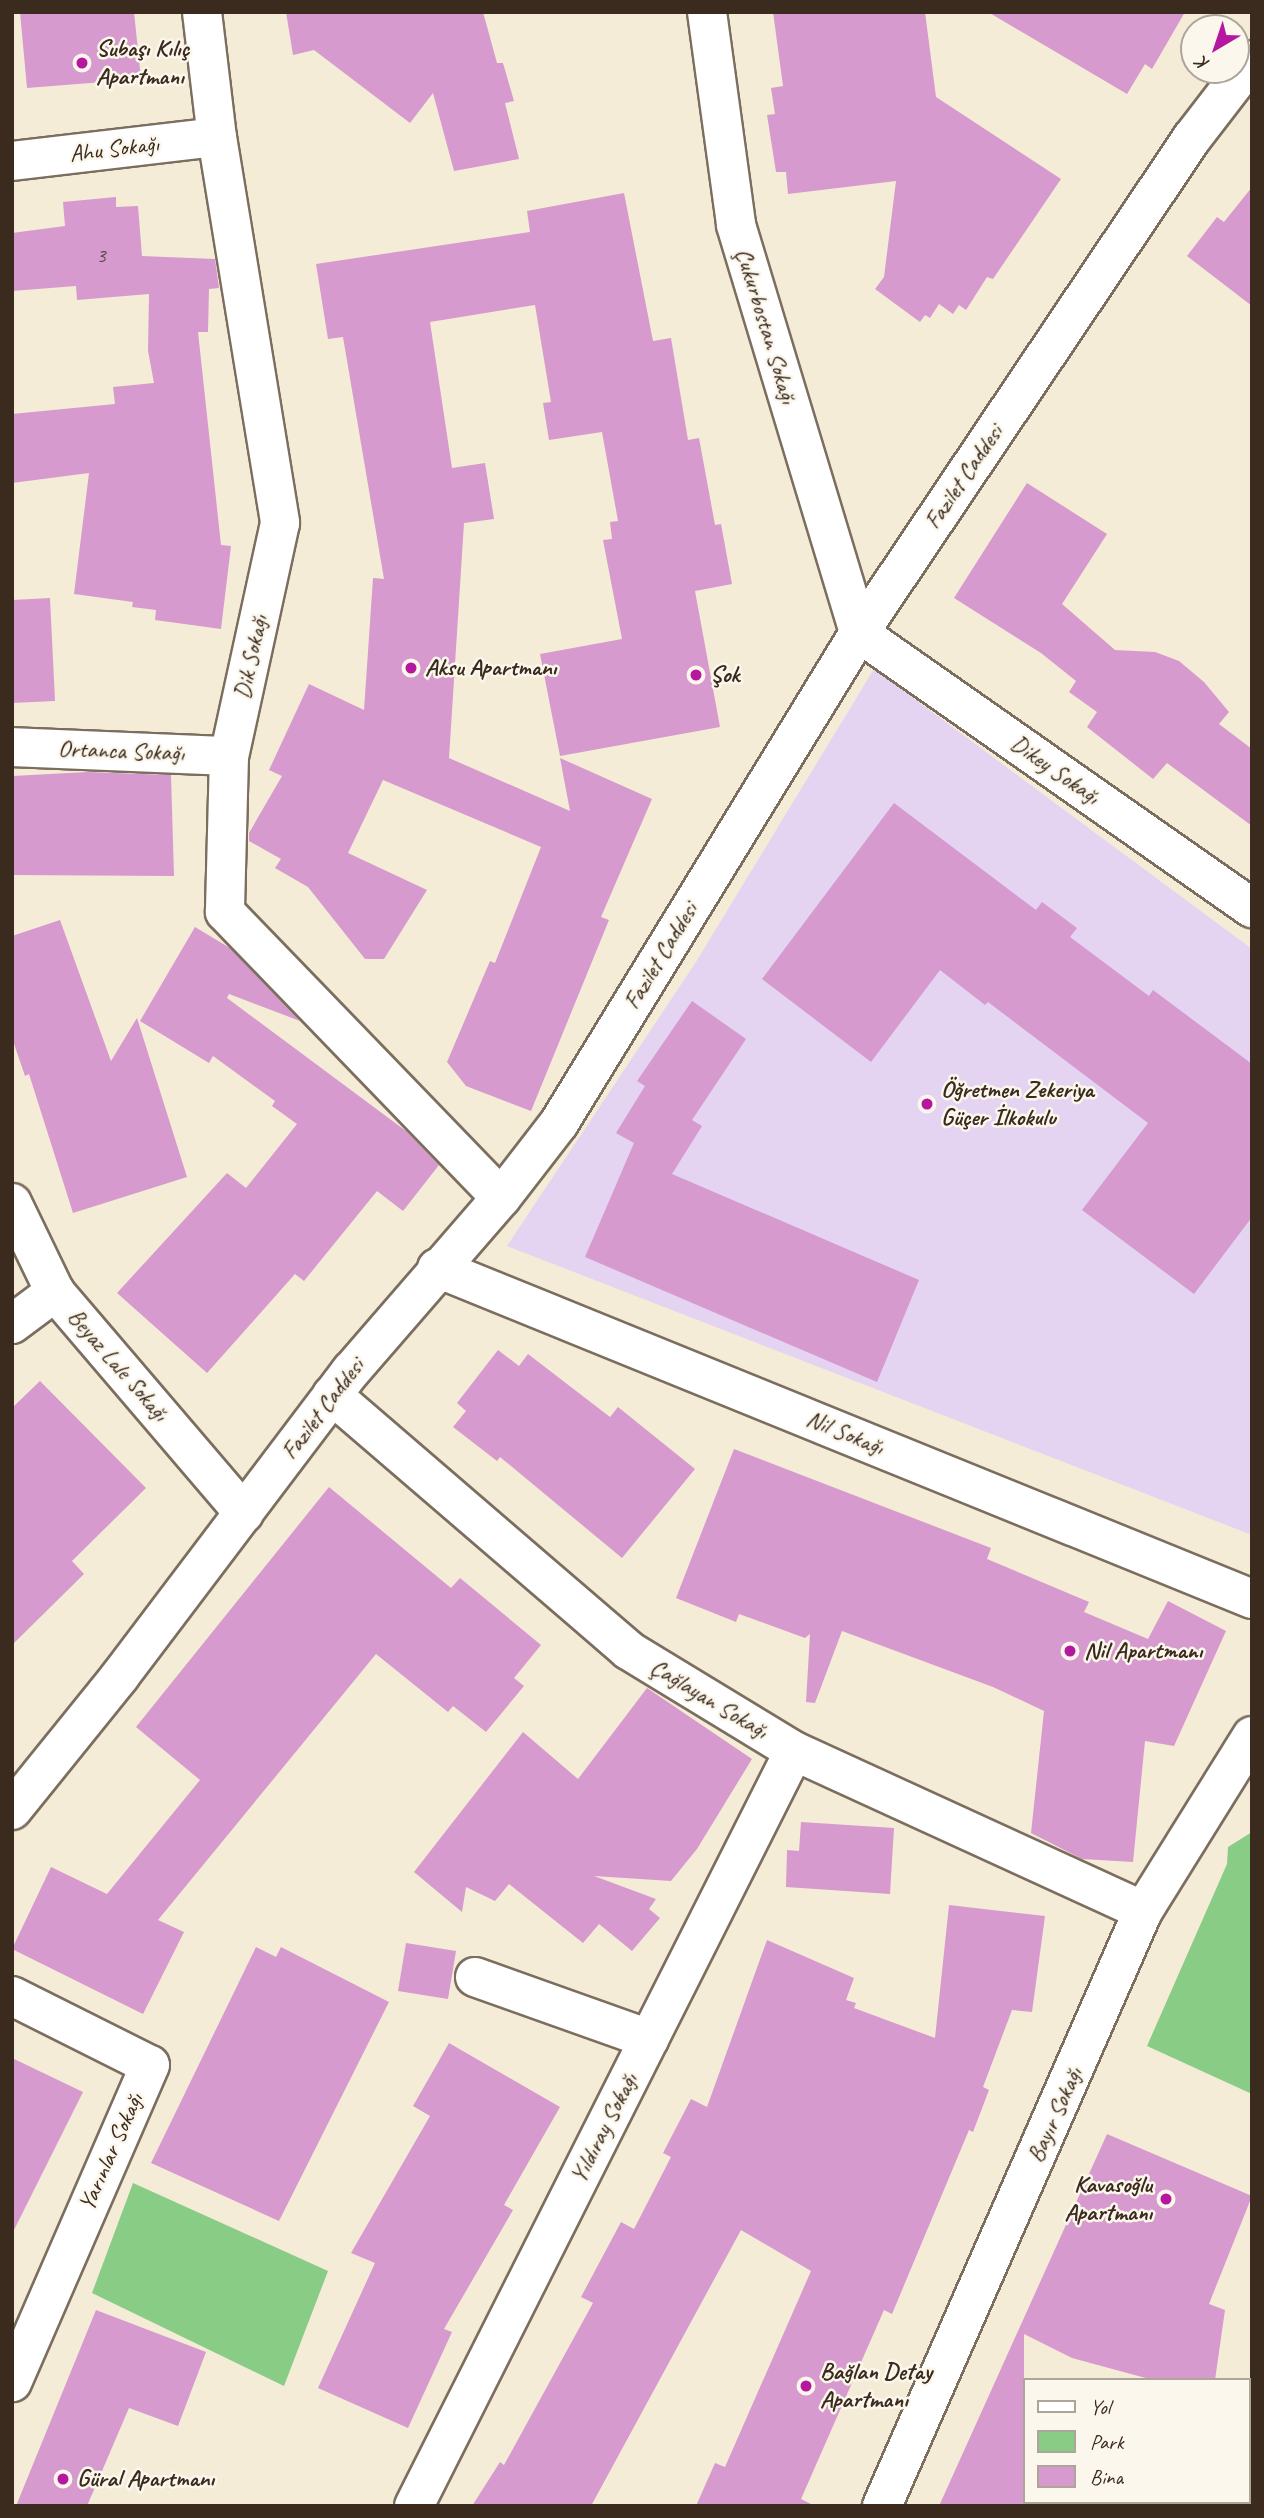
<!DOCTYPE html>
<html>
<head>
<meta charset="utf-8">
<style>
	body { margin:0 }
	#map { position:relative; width:1264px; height:2518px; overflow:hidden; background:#f4ecd7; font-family:Caveat,sans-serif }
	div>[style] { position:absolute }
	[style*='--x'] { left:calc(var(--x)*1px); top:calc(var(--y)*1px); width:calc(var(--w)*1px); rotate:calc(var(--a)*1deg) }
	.built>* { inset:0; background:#e4d3f1 }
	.green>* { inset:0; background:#89cc86 }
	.building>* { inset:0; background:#d69ace }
	.roads { filter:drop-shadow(2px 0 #7c6e5f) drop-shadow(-2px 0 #7c6e5f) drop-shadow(0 2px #7c6e5f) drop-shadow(0 -2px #7c6e5f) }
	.minor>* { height:38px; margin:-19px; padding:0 19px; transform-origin:19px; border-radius:19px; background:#fff }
	.dots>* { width:19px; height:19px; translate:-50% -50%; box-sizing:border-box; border:4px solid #fbf7ec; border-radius:50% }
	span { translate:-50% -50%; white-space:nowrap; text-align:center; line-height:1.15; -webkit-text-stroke:5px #fbf7ec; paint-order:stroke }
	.number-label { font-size:21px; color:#62464a }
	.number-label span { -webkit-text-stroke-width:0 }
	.poi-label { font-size:24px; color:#3b2a1e; font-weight:700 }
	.left { translate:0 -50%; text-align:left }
	.right { translate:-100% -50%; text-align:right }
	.street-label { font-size:24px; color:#3b2a1e }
	.frame { position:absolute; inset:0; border:14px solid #3b2a1e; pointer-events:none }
	.legend { position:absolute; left:1023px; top:2378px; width:228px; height:126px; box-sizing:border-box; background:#fbf7ec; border:2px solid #aea59a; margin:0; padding:9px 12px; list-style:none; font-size:21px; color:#3b2a1e }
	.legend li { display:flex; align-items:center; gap:14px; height:35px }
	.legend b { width:35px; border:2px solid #aea59a }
	.north { position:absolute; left:1180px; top:14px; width:70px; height:70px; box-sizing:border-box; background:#fbf7ec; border:2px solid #aea59a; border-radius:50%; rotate:219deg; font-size:19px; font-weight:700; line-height:28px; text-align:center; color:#3b2a1e }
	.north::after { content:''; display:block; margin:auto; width:24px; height:32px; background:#b5179e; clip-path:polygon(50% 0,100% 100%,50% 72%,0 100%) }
</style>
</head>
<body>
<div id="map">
	<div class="built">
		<div style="clip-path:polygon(874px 669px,1252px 949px,1252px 1535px,507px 1246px,696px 962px)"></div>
	</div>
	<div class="green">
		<div style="clip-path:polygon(1252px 1832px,1252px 2094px,1147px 2046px,1227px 1864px,1228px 1847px)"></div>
		<div style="clip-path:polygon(133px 2183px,328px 2271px,284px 2386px,92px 2293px)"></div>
	</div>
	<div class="building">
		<div style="clip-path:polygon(20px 12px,134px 12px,141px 79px,27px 88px)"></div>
		<div style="clip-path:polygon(286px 12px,483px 12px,497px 63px,503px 63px,514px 101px,505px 103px,519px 159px,454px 171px,433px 93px,410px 123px,314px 50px,293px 55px)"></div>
		<div style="clip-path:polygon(773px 12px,925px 12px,936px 97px,1061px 179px,993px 279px,987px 277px,966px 310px,959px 305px,953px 314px,939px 304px,930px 318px,925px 315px,920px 322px,875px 289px,884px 277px,896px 181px,788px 194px,786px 172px,776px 172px,767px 115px,775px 114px,771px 88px,783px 86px)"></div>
		<div style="clip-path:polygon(988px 12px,1185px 12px,1152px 69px,1145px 64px,1127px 94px)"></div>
		<div style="clip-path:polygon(1252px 187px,1252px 306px,1187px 256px,1217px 217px,1224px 222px)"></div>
		<div style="clip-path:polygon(624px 193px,653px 341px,671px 338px,688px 440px,699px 438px,715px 525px,721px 524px,732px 584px,695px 591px,720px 727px,560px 756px,540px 654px,622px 639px,603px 540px,612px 539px,610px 522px,618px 521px,602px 432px,549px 440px,543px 403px,551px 402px,535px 305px,430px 322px,452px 468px,485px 463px,494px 519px,464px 523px,449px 758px,570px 811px,560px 758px,652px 799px,601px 917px,609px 920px,531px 1111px,466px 1086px,447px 1062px,490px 961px,495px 963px,541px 847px,383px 780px,348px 853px,427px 890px,384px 959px,365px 959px,308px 887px,275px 868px,281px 859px,249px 841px,249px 833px,282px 776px,269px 770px,309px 684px,364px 710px,373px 578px,384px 579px,343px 337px,328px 339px,316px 264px,530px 232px,527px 211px)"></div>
		<div style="clip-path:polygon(116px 197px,116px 207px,138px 206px,142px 256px,215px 259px,219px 288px,209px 289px,208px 332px,198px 332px,221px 545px,231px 546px,221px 629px,155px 620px,156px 610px,132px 607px,133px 602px,74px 594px,89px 473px,12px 483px,12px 414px,115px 404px,113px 387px,154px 383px,148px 351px,149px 294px,77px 300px,76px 286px,12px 291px,12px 233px,65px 226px,63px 202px)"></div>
		<div style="clip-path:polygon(1027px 483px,1107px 534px,1062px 604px,1115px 650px,1155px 652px,1179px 661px,1204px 682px,1229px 712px,1219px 724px,1252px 749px,1252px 826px,1167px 763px,1153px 779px,1087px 727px,1097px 712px,1069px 692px,1076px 681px,1041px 653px,954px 598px)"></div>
		<div style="clip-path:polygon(50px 598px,55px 701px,12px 703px,12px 600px)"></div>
		<div style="clip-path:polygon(88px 772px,171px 775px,174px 876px,12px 875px,12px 776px)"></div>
		<div style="clip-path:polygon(894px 803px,1036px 910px,1042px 902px,1077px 928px,1070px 937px,1149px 996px,1153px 990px,1252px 1064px,1252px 1217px,1194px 1294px,1082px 1210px,1148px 1123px,988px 1002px,985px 1005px,940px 970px,871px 1062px,762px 979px)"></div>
		<div style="clip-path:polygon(60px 920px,111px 1061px,137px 1018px,187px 1177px,73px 1213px,29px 1074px,25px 1076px,12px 1038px,12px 936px)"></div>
		<div style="clip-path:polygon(195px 927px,230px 948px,300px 1021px,229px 994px,227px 998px,406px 1131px,439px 1165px,403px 1211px,377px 1191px,304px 1281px,295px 1274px,207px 1373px,117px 1293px,227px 1173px,246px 1188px,297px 1124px,272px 1106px,275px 1101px,213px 1056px,209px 1063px,140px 1021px)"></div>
		<div style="clip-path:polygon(692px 1001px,746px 1039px,692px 1120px,702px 1126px,672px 1174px,919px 1280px,877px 1382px,585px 1257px,634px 1143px,616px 1133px,645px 1086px,637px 1081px)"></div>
		<div style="clip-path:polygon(498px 1350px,519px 1366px,528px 1354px,610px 1417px,618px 1407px,695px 1469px,622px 1558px,500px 1457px,497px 1461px,453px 1427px,466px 1411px,457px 1403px)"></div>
		<div style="clip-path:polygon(40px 1381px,146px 1488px,72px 1561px,84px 1574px,12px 1645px,12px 1408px)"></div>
		<div style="clip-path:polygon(734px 1449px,991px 1548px,987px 1559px,1089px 1602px,1084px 1612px,1148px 1639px,1168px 1601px,1226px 1631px,1174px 1746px,1145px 1741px,1133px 1862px,1082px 1859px,1031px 1833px,1044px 1711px,993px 1687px,842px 1631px,815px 1703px,806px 1702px,810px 1634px,805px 1638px,739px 1614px,736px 1622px,676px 1598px)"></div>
		<div style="clip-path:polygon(329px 1487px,451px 1588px,460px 1578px,541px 1645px,514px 1678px,524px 1686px,486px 1732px,453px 1706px,448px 1712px,376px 1654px,158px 1920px,184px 1932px,143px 2014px,12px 1949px,51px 1867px,107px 1894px,200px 1780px,136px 1727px)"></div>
		<div style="clip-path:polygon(647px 1688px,752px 1759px,697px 1849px,671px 1881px,594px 1876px,656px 1899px,649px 1909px,660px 1918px,632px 1951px,599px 1924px,583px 1943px,509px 1884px,495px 1901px,466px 1887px,462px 1912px,414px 1872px,523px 1732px,578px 1779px)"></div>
		<div style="clip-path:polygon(801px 1822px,894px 1828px,890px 1894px,786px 1887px,787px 1850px,799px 1851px)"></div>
		<div style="clip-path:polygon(949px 1905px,1045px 1916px,1032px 2012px,1012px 2010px,983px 2087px,989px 2090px,973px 2132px,969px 2130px,892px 2314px,884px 2310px,801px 2499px,815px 2506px,696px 2506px,715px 2463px,725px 2467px,811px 2271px,741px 2230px,591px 2506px,472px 2506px,500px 2462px,504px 2465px,593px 2303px,581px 2297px,621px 2222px,634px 2229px,671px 2157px,663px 2153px,691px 2099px,707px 2107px,767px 1940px,854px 1978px,846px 2000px,856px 2003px,854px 2008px,935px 2038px)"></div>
		<div style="clip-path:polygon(406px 1943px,456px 1951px,448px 1999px,398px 1991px)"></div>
		<div style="clip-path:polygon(256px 1947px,276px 1957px,281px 1947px,389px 2002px,279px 2221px,151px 2163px)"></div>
		<div style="clip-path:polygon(449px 2043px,560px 2107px,504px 2205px,513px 2210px,444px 2329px,452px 2332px,408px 2428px,318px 2388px,375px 2263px,351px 2253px,430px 2116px,413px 2106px)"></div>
		<div style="clip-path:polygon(12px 2058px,83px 2092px,12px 2234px)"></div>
		<div style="clip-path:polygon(1107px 2134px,1252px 2196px,1209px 2304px,1225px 2310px,1215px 2380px,1153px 2380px,1072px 2358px,1024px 2334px,1024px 2506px,939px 2506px)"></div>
		<div style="clip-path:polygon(96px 2310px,206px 2352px,178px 2426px,129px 2408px,87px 2506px,16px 2506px)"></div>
	</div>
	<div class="roads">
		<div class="minor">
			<div style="--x:202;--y:12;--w:126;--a:83.2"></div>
			<div style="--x:217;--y:137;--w:391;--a:80.7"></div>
			<div style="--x:280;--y:523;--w:239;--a:102.3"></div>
			<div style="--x:229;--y:756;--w:156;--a:91.5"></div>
			<div style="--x:225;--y:912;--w:397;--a:46"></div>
			<div style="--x:707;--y:12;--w:215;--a:82.2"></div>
			<div style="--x:736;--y:225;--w:426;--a:73.2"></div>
			<div style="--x:859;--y:633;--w:480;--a:35"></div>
			<div style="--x:12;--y:161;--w:206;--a:-6.7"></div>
			<div style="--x:12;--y:747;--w:217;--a:2.4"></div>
			<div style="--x:12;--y:1203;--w:99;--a:64.2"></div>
			<div style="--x:55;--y:1292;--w:291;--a:49.5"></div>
			<div style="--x:437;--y:1268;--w:880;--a:22.1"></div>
			<div style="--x:12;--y:1324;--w:54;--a:-36.7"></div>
			<div style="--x:332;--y:1395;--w:391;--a:40.7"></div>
			<div style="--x:628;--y:1650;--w:194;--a:31.3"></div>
			<div style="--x:794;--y:1751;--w:384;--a:24.6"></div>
			<div style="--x:12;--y:1810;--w:172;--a:-51.1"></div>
			<div style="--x:120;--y:1676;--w:383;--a:-52.9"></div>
			<div style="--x:351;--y:1371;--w:229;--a:-49.1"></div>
			<div style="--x:501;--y:1198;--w:95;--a:-52.3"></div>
			<div style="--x:559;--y:1123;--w:575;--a:-58.52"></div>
			<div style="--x:859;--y:633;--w:597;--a:-56.07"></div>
			<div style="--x:1192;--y:138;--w:98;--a:-52.4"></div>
			<div style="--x:475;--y:1977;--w:185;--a:19.6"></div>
			<div style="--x:12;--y:1996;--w:154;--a:26.6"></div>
			<div style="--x:150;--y:2065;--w:346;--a:113.5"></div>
			<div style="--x:414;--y:2506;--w:845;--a:-63.28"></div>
			<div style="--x:882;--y:2506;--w:650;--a:-66.32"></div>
			<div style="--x:1143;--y:1911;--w:206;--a:-58.1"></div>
		</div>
	</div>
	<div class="dots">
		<div style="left:82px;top:63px;background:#b5179e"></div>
		<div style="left:411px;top:668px;background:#b5179e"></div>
		<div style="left:696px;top:675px;background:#b5179e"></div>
		<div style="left:927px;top:1104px;background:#b5179e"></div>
		<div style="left:1070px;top:1651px;background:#b5179e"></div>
		<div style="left:1166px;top:2199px;background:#b5179e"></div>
		<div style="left:806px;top:2386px;background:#b5179e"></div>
		<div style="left:63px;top:2479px;background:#b5179e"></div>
	</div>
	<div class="number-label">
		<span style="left:101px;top:255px">3</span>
	</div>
	<div class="poi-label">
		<span class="left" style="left:96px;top:63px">Subaşı Kılıç<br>Apartmanı</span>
		<span class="left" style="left:425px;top:668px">Aksu Apartmanı</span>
		<span class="left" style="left:710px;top:675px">Şok</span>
		<span class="left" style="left:941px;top:1104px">Öğretmen Zekeriya<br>Güçer İlkokulu</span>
		<span class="left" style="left:1084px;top:1651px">Nil Apartmanı</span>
		<span class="right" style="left:1152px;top:2199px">Kavasoğlu<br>Apartmanı</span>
		<span class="left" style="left:820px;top:2386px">Bağlan Detay<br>Apartmanı</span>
		<span class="left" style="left:77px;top:2479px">Güral Apartmanı</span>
	</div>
	<div class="street-label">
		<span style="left:114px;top:149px;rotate:-7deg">Ahu Sokağı</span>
		<span style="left:766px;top:326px;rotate:73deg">Çukurbostan Sokağı</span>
		<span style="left:964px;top:477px;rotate:-56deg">Fazilet Caddesi</span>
		<span style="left:251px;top:657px;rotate:-78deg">Dik Sokağı</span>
		<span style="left:121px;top:751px;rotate:2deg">Ortanca Sokağı</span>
		<span style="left:1055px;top:770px;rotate:35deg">Dikey Sokağı</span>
		<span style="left:661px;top:956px;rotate:-59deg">Fazilet Caddesi</span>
		<span style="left:118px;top:1365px;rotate:49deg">Beyaz Lale Sokağı</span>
		<span style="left:323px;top:1409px;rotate:-53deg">Fazilet Caddesi</span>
		<span style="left:845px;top:1433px;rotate:22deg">Nil Sokağı</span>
		<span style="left:709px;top:1699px;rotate:31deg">Çağlayan Sokağı</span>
		<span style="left:1055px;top:2115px;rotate:-66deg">Bayır Sokağı</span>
		<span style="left:604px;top:2128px;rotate:-63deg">Yıldıray Sokağı</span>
		<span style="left:111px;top:2152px;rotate:-66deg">Yarınlar Sokağı</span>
	</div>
	<div class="frame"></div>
	<ul class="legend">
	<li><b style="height:9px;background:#fff"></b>Yol</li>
	<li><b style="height:19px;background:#89cc86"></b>Park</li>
	<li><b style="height:19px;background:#d69ace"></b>Bina</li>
	</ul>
	<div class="north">K</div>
</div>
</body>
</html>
